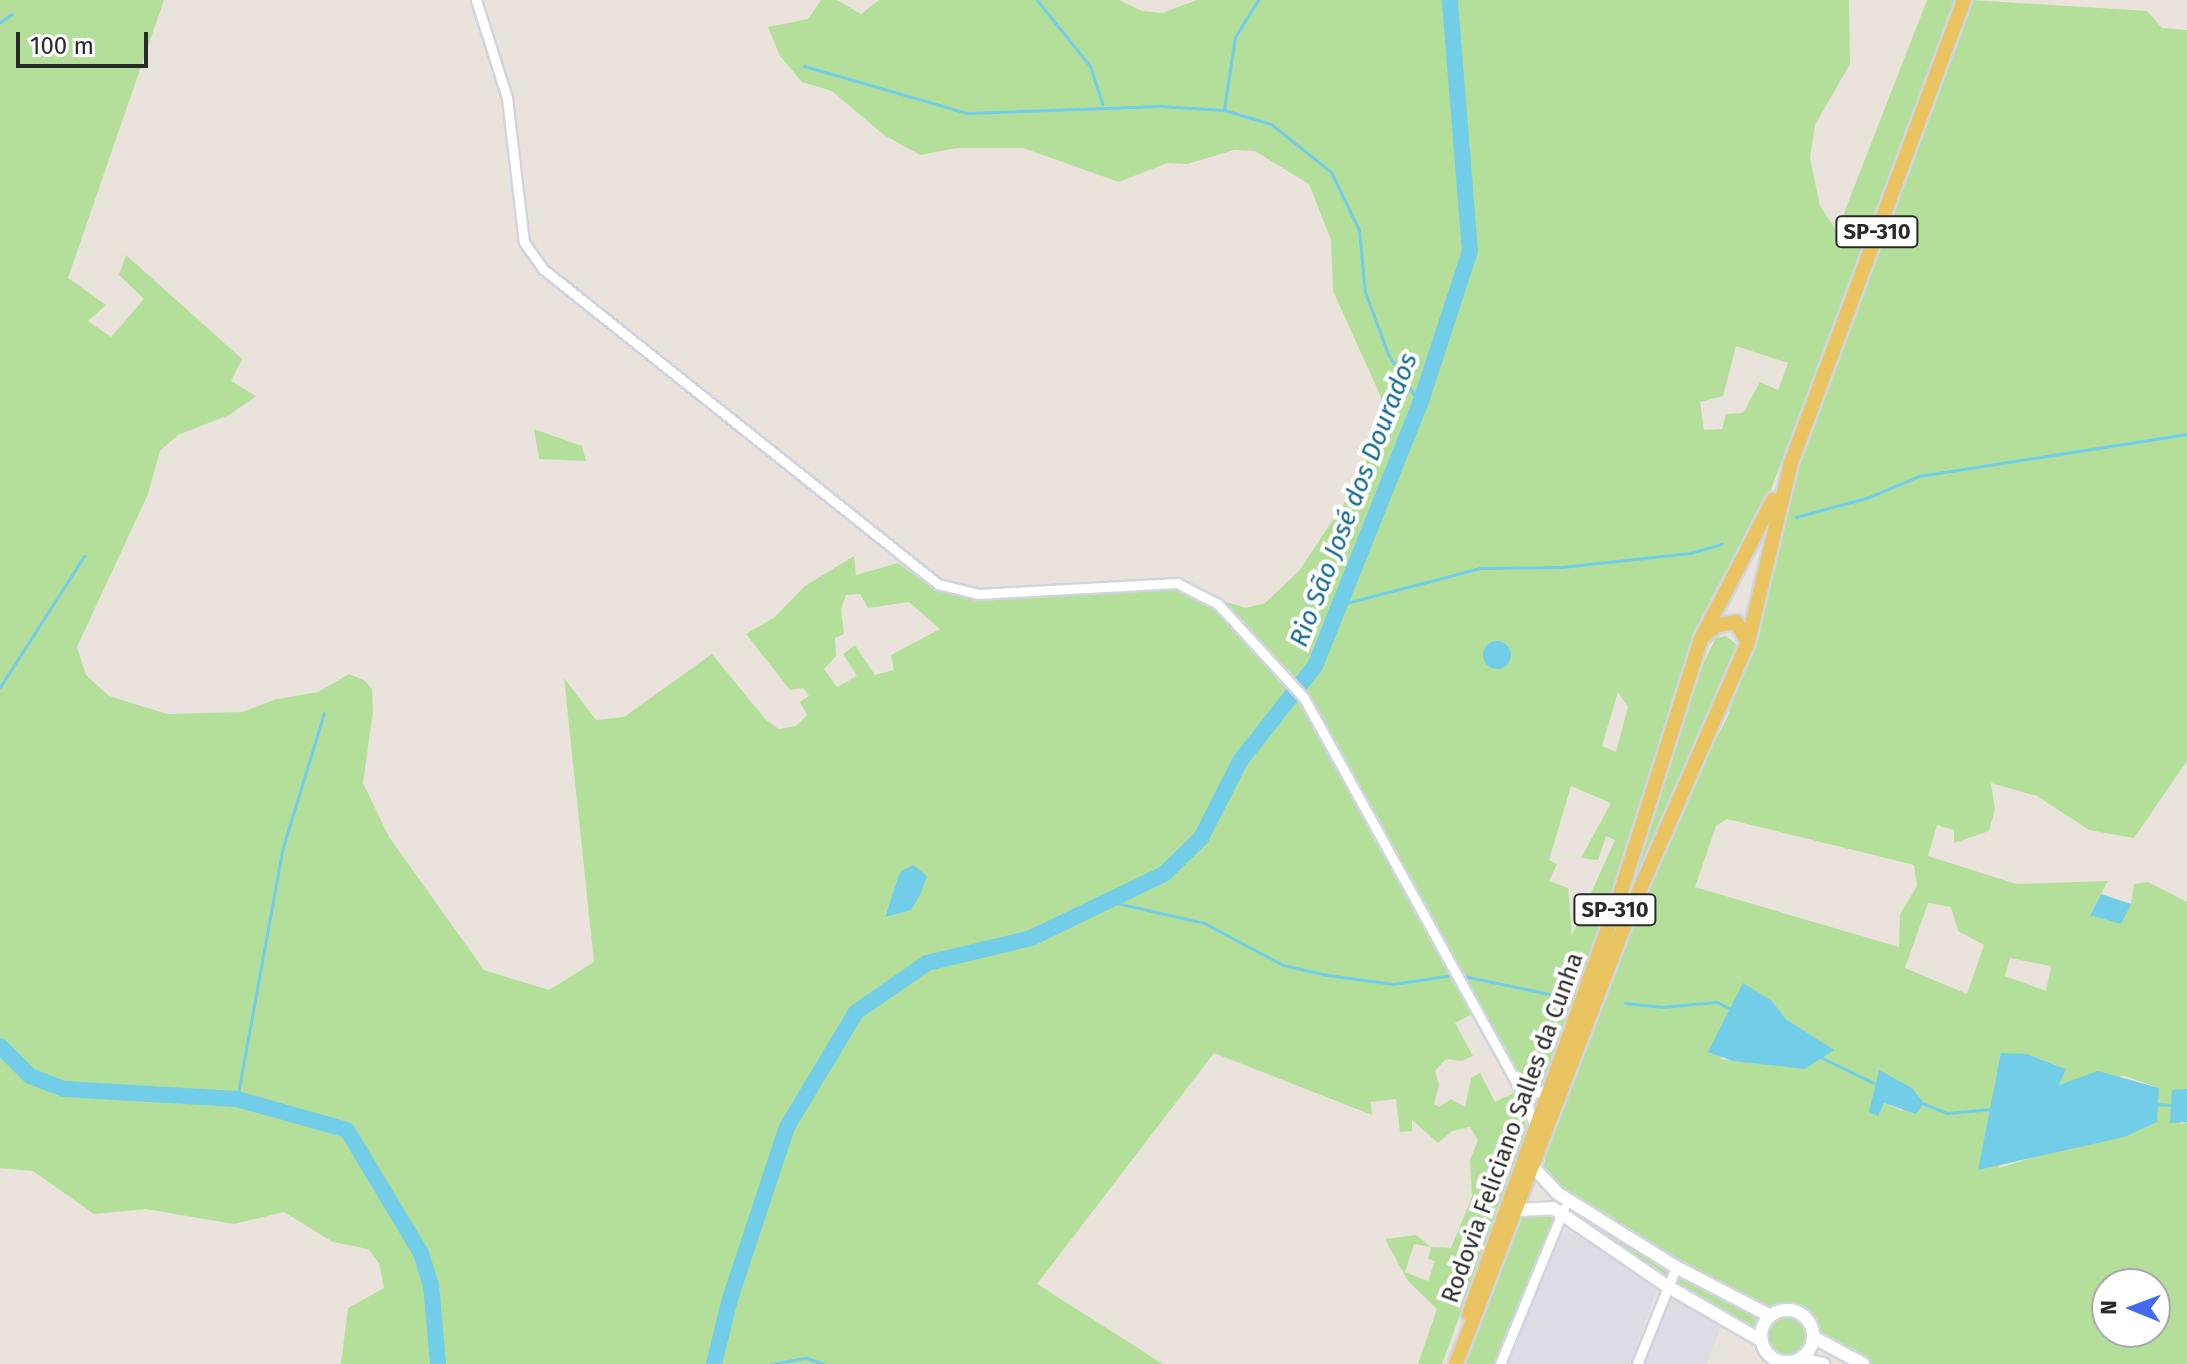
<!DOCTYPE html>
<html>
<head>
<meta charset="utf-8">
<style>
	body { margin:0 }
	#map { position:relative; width:2187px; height:1364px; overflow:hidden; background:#eae3db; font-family:"Fira Sans",sans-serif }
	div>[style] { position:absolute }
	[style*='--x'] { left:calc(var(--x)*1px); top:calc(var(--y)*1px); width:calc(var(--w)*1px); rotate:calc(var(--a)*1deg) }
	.industrial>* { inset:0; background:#dddbe3 }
	.green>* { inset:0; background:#b4df9a }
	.round { border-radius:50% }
	.water>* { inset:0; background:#72cde8 }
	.stream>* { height:3px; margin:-1.5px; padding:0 1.5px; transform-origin:1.5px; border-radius:1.5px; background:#72cde8 }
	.river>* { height:16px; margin:-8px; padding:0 8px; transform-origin:8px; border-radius:8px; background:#72cde8 }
	.roads { filter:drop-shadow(2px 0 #d0d4e1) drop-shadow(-2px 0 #d0d4e1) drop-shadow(0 2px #d0d4e1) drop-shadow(0 -2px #d0d4e1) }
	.street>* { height:9px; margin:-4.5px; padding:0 4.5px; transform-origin:4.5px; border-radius:4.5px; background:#fff }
	.secondary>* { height:12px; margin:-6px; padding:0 6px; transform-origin:6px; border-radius:6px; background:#fff }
	.secondary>.ring { margin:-6px; padding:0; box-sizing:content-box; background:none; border:12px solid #fff; border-radius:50% }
	.primary>* { height:14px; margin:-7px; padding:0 7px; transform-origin:7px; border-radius:7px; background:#e9c461 }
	span { translate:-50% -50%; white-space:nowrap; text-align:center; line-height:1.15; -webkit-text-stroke:8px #fff; paint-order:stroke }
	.shield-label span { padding:2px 6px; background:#fff; border:2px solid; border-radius:6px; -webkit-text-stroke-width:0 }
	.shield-label { font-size:22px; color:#292929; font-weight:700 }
	.street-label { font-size:24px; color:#292929 }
	.water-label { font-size:26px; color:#146b91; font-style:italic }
	.north { position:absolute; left:2091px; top:1268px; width:80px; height:80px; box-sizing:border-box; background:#fff; border:2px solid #a9a9a9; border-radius:50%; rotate:271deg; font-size:22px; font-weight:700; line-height:32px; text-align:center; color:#292929 }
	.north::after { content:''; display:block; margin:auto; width:28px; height:36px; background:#4269f0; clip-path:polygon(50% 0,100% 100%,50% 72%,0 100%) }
	.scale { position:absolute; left:16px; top:32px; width:132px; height:36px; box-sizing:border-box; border:4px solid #292929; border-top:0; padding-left:10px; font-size:24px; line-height:28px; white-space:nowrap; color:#292929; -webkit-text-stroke:6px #fff; paint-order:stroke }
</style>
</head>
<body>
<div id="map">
	<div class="industrial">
		<div style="clip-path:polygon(1569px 1231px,1656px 1281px,1657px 1290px,1630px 1364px,1507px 1364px,1560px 1233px)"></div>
		<div style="clip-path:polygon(1673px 1298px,1722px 1323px,1707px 1364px,1642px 1364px,1667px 1299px)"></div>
	</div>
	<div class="green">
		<div style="clip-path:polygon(evenodd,0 0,164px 0,68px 278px,106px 305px,88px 321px,111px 337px,144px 299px,119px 275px,126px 255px,242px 359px,231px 381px,256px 396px,229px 415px,178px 435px,160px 451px,148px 494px,77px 647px,86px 675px,109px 696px,167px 714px,242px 712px,277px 699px,318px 692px,349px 674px,364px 680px,372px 689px,373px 711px,363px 783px,389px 837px,484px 970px,549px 990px,594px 962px,564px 678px,596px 720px,624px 717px,712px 654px,766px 720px,779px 729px,796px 726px,807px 715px,800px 702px,809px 696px,803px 688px,790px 690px,746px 634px,775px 617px,805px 586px,854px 556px,856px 575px,898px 563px,934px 589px,976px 600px,1176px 589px,1196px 596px,1215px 607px,1295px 694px,1472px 1014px,1455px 1023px,1473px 1056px,1462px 1061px,1446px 1059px,1435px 1071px,1439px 1085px,1434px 1104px,1439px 1107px,1451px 1099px,1465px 1107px,1471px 1078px,1480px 1073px,1495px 1102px,1514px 1093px,1523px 1114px,1527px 1131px,1442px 1364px,1418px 1364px,1437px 1309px,1408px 1281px,1385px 1239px,1416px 1235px,1431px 1247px,1451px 1248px,1472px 1197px,1470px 1160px,1478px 1140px,1470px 1127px,1452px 1131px,1438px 1143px,1412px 1120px,1412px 1131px,1400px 1132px,1396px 1099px,1371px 1102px,1372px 1115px,1214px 1053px,1037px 1284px,1163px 1364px,341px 1364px,348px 1308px,384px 1288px,379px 1263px,368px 1249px,333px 1242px,284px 1212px,234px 1224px,146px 1209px,94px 1214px,33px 1171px,0 1168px,0 0,860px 594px,868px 608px,909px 602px,940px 629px,891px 655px,894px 670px,875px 675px,855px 645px,843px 654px,857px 676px,837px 687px,824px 669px,836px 656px,835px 638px,844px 634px,841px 609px,846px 595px,860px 594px,0 0,900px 872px,910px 910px,885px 915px,897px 887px,900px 872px,0 0,1414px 1244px,1431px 1247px,1428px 1259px,1435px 1261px,1428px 1281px,1405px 1272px,1414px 1244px)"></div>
		<div style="clip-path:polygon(evenodd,821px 0,837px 0,861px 14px,879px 0,1119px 0,1142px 11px,1162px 13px,1197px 0,1849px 0,1850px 64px,1815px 125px,1810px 158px,1820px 206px,1837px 231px,1927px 0,1955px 0,1769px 495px,1693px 641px,1611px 905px,1543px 1086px,1535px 1091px,1527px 1090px,1307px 696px,1220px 600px,1246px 608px,1265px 603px,1299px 571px,1348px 497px,1379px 432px,1381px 397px,1333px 291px,1331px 240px,1309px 184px,1255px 151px,1234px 150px,1187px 164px,1167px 163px,1119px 182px,1023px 148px,957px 148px,920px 155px,884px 135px,832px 91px,802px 82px,780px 56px,768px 27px,808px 19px,821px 0,1736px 346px,1788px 363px,1778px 390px,1760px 382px,1743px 413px,1726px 414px,1722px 429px,1704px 430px,1700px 402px,1723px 396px,1736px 346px,821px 0,1618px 692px,1628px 707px,1616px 752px,1602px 746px,1618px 692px,821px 0,1571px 786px,1611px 803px,1581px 858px,1598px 860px,1606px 836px,1615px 840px,1572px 935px,1568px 888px,1549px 881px,1557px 864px,1549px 860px,1571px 786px)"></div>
		<div style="clip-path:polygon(evenodd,1970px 0,2147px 11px,2162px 28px,2187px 30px,2187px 761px,2134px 838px,2089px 830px,2037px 796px,1991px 783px,1995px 809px,1989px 831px,1954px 843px,1954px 830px,1937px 825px,1928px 856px,2016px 884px,2108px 881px,2090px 914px,2131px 904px,2134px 884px,2148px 882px,2187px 902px,2187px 1089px,2172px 1091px,2181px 1124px,2187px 1122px,2187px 1364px,1870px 1364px,1816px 1336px,1802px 1311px,1786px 1307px,1770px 1313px,1678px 1263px,1570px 1195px,1543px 1168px,1554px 1125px,1633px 918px,1679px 808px,1727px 718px,1752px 643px,1797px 463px,1970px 0,1727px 819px,1914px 865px,1917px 886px,1900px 914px,1899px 947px,1695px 887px,1716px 826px,1727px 819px,1970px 0,1928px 903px,1951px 907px,1958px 931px,1984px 945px,1967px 994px,1905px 968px,1928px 903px,1970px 0,2010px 958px,2051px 966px,2046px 991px,2005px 976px,2010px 958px,1970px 0,1772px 1001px,1786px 1019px,1833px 1050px,1805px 1069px,1720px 1059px,1772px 1001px,1970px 0,2027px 1054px,2066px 1069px,2058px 1086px,2125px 1076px,2159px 1088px,2066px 1147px,1999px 1168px,2027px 1054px,1970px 0,1890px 1080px,1912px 1088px,1903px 1111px,1884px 1103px,1890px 1080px,1970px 0,2107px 1284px,2155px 1284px,2155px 1332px,2107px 1332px,2107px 1284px)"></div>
		<div style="clip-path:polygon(534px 429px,582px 446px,586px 461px,539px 459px)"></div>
		<div style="clip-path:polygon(1726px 636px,1736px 644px,1733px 668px,1537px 1127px,1665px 782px,1691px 688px,1716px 638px)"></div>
		<div style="clip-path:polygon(1569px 1205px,1672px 1266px,1667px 1282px,1565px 1217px)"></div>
		<div style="clip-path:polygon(1553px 1211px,1557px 1218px,1494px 1364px,1465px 1364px,1524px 1213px)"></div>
		<div style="clip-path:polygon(1676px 1271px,1764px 1319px,1759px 1335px,1670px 1283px)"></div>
		<div class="round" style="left:1763px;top:1312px;width:48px;height:48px"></div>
	</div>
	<div class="water">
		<div class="round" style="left:1483px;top:641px;width:28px;height:28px"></div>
		<div style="clip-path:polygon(913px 865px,927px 876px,920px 895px,911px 910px,885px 917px,900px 872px)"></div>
		<div style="clip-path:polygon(2101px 894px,2131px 904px,2121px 924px,2090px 915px)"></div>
		<div style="clip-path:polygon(1743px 983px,1772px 1001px,1786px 1019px,1834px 1050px,1805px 1069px,1733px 1061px,1708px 1052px)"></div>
		<div style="clip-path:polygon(2001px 1053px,2027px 1054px,2066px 1069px,2059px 1085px,2098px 1071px,2159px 1088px,2157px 1122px,2124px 1137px,1978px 1170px)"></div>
		<div style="clip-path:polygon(1879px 1070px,1912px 1088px,1924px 1103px,1916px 1114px,1884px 1103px,1878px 1116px,1869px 1112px)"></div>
		<div style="clip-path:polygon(2187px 1089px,2187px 1122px,2170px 1123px,2172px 1090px)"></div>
	</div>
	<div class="stream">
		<div style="--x:1037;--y:0;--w:85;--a:51.2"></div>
		<div style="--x:1090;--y:66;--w:40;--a:72"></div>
		<div style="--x:0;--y:22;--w:14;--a:-34"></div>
		<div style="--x:804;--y:66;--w:170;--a:16.1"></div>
		<div style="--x:967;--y:113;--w:193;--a:-2.1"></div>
		<div style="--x:1160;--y:106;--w:64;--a:3.6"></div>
		<div style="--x:1224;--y:110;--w:49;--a:16.6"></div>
		<div style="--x:1271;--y:124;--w:77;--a:38.7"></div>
		<div style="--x:1331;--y:172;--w:64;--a:64.2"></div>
		<div style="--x:1359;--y:230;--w:62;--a:84.5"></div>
		<div style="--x:1365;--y:292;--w:66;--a:69.6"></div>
		<div style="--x:1388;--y:354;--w:59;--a:57.4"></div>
		<div style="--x:1224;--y:109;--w:73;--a:-81.3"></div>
		<div style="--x:1235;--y:37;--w:44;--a:-58.1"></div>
		<div style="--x:1796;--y:517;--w:76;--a:-15.3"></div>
		<div style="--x:1869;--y:497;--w:54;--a:-22.8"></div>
		<div style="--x:1919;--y:476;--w:271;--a:-8.9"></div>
		<div style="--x:1342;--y:604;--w:143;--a:-14.6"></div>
		<div style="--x:1480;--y:568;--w:82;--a:-0.7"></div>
		<div style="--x:1562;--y:567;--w:129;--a:-6.2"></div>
		<div style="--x:1690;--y:553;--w:33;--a:-16"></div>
		<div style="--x:0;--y:687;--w:156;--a:-57.3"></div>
		<div style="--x:1108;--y:901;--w:98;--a:12.9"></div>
		<div style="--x:1204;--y:923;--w:89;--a:28"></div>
		<div style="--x:1283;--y:965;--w:45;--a:12.8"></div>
		<div style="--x:1327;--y:975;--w:67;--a:7.8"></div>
		<div style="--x:1393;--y:984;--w:60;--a:-8.7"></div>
		<div style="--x:1463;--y:976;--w:88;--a:11.8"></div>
		<div style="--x:1625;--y:1003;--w:36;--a:6"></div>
		<div style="--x:1661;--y:1007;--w:56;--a:-5.1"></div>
		<div style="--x:1717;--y:1002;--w:17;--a:28"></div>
		<div style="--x:1816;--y:1055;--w:64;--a:25.8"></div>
		<div style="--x:237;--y:1099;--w:256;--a:-79.7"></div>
		<div style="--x:283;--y:847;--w:140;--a:-73"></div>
		<div style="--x:1922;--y:1103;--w:27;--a:22"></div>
		<div style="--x:1947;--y:1113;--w:45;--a:-5.1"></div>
		<div style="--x:2155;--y:1104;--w:16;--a:4"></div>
		<div style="--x:771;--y:1364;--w:36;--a:-10"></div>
		<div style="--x:806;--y:1358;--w:20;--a:18"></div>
	</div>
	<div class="river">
		<div style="--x:0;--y:1046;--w:42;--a:45"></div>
		<div style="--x:30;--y:1076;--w:36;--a:21"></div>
		<div style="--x:64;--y:1089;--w:173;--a:3.3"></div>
		<div style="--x:237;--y:1099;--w:114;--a:15.7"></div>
		<div style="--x:347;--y:1130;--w:144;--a:59"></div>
		<div style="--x:421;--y:1253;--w:34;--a:73"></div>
		<div style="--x:431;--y:1285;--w:79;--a:84.9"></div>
		<div style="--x:714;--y:1364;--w:67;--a:-76.2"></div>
		<div style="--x:730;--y:1299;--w:181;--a:-71.7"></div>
		<div style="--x:787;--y:1127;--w:134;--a:-59"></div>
		<div style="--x:856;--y:1012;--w:86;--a:-34.6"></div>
		<div style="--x:927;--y:963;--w:107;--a:-13.5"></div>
		<div style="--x:1031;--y:938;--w:148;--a:-25.7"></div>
		<div style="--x:1164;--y:874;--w:52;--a:-44.2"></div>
		<div style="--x:1201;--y:838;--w:86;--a:-63.1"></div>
		<div style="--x:1240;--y:761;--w:121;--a:-51.7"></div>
		<div style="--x:1315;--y:666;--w:282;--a:-68.2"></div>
		<div style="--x:1420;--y:404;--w:161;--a:-71.9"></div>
		<div style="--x:1470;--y:251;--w:252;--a:-94.6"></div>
	</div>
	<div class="roads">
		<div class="street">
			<div style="--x:476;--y:0;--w:103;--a:72.4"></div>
			<div style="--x:507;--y:98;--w:145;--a:83.3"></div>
			<div style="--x:524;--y:242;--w:33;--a:55"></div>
			<div style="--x:543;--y:269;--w:505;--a:38.57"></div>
			<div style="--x:938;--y:584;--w:41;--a:14"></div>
			<div style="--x:978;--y:594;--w:199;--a:-3.2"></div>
			<div style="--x:1177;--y:583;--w:46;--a:27.1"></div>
			<div style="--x:1218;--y:604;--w:127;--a:47.5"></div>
			<div style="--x:1304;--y:698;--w:455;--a:61.1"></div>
			<div style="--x:1524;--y:1096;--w:31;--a:71"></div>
			<div style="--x:1524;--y:1096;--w:25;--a:-16"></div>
			<div style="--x:1500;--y:1364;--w:169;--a:-67.7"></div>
			<div style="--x:1637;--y:1364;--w:105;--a:-68.1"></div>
		</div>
		<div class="secondary">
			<div style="--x:1534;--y:1168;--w:34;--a:47"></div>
			<div style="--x:1557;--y:1193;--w:140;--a:31.9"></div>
			<div style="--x:1676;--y:1267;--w:106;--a:27.5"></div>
			<div style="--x:1519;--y:1210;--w:34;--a:-3"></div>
			<div style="--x:1553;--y:1208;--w:138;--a:34.4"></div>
			<div style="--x:1667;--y:1286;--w:110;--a:30.1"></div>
			<div class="ring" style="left:1761px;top:1310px;width:40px;height:40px"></div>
			<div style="--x:1813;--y:1337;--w:57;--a:28.4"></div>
			<div style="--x:1799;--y:1359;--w:25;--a:12"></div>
		</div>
		<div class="primary">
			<div style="--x:1704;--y:636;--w:15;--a:-42"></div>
			<div style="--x:1715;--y:626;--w:21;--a:-11"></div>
			<div style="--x:1736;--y:622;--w:22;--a:60"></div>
			<div style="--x:1469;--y:1314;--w:436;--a:-70.2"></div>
			<div style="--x:1617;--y:904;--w:278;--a:-72.4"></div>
			<div style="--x:1701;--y:639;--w:157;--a:-62.6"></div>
			<div style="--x:1456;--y:1364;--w:477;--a:-69"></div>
			<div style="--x:1627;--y:919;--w:302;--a:-66.4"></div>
			<div style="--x:1748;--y:642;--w:184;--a:-76.5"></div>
			<div style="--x:1791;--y:463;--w:494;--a:-69.5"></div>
		</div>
	</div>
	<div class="shield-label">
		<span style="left:1877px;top:232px">SP-310</span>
		<span style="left:1615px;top:910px">SP-310</span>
	</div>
	<div class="street-label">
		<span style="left:1513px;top:1128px;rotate:-70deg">Rodovia Feliciano Salles da Cunha</span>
	</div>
	<div class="water-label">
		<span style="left:1354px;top:500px;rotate:-69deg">Rio São José dos Dourados</span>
	</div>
	<div class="north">N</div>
	<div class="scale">100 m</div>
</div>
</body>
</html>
